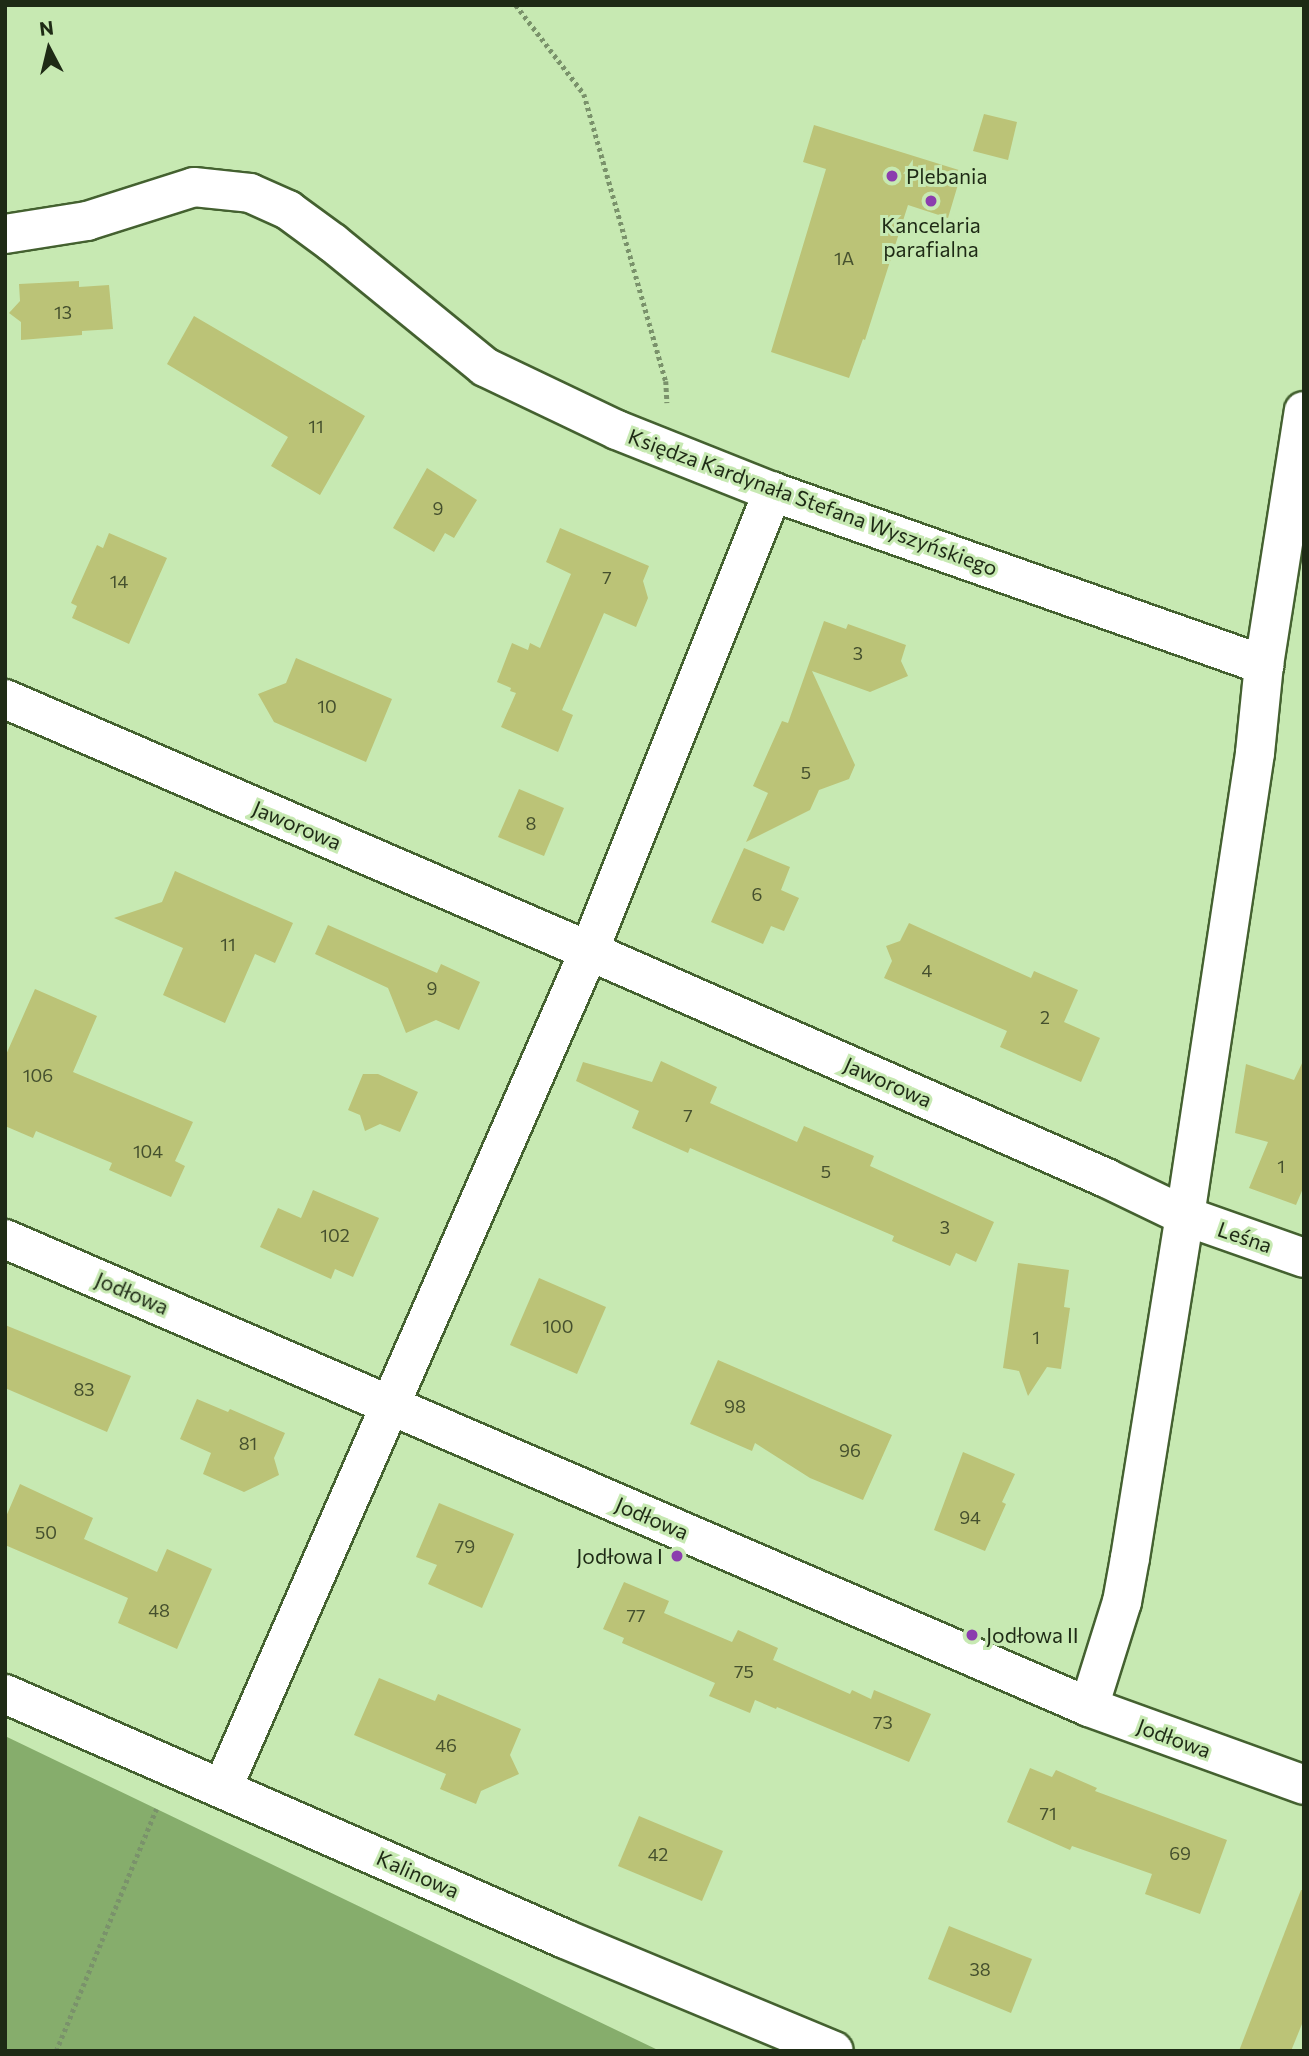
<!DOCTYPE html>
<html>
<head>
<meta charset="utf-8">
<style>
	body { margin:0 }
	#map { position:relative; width:1309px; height:2056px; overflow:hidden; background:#c7e9b2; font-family:Commissioner,sans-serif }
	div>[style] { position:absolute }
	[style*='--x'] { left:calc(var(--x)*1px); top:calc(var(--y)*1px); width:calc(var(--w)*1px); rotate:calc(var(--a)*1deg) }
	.forest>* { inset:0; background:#86ad6c }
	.building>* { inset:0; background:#bbc377 }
	.path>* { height:4.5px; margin-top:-2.25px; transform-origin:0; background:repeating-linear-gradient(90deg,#7a926b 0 3.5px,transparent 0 7px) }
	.roads { filter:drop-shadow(2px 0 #446130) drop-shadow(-2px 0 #446130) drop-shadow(0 2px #446130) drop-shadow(0 -2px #446130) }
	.minor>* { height:38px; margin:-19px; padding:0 19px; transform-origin:19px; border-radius:19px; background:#fff }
	.dots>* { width:19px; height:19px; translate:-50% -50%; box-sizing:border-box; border:4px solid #c7e9b2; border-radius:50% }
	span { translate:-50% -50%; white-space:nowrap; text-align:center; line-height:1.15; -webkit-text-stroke:6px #c7e9b2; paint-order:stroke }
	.number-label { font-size:18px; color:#45502e }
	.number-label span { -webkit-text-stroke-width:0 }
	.poi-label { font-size:21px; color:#1e2a15 }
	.left { translate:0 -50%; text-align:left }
	.right { translate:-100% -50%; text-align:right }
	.street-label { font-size:21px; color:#1e2a15 }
	.frame { position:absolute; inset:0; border:7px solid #1e2a15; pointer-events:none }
	.north { position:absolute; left:14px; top:14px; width:70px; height:70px; -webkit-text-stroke:5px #c7e9b2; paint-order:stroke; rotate:353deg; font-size:19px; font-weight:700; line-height:28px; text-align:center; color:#1e2a15 }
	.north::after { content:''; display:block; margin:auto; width:24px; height:32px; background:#1e2a15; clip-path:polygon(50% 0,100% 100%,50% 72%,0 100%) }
</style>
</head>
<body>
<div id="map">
	<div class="forest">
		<div style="clip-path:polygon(5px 1736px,537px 1992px,660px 2051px,5px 2051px)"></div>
	</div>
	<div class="building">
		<div style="clip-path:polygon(984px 114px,1017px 122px,1008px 160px,973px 151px)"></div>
		<div style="clip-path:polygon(814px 125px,962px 171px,948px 218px,908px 205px,865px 340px,863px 339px,849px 378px,771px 352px,826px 169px,803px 162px)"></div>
		<div style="clip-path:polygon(79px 281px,79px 287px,109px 285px,113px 329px,82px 331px,82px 335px,21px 340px,21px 322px,9px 313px,20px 301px,19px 284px)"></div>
		<div style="clip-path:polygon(194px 316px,365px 416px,320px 495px,271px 466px,288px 437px,167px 364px)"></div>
		<div style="clip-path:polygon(427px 468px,477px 500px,454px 538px,445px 533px,434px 552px,393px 528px)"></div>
		<div style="clip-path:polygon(560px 528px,649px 566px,643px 581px,648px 598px,636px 627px,604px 613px,562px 710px,573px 715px,558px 752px,501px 727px,516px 693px,510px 691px,511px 688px,497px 682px,512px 643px,528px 650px,530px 643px,540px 648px,571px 574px,546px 562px)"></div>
		<div style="clip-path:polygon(109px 533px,167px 558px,129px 644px,72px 618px,77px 606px,71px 603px,97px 545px,103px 548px)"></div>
		<div style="clip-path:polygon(824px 621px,846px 629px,848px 624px,906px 645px,901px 661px,908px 676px,870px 692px,812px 671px,855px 765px,849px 779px,819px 790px,810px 810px,746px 842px,768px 793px,753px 786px,782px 721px,788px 723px)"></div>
		<div style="clip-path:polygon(296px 658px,392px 699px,366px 762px,274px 722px,258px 694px,286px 683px)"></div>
		<div style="clip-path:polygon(519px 789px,564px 808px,544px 856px,498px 837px)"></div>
		<div style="clip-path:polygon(744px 848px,790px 867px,781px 890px,799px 898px,784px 931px,771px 926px,763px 944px,711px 922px)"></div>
		<div style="clip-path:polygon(175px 871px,293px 923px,275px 963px,255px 954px,225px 1023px,163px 995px,183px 948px,114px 918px,162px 902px)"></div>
		<div style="clip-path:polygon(909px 923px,1031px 978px,1034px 971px,1078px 990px,1064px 1022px,1100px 1038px,1081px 1082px,1000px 1047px,1007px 1031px,884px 978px,892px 961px,886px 946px,900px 941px)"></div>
		<div style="clip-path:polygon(328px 925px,437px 973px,441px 964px,480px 982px,459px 1030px,436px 1020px,406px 1033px,388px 988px,315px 954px)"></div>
		<div style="clip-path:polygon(35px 989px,97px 1016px,73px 1072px,193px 1122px,175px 1161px,185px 1166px,171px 1197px,109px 1170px,112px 1163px,36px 1131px,33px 1138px,5px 1126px,5px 1057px)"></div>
		<div style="clip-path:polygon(1304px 1059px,1304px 1186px,1296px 1205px,1249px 1188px,1268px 1142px,1235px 1133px,1246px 1064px,1294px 1080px)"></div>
		<div style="clip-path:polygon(661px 1061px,717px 1087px,710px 1103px,797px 1142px,804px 1126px,874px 1156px,870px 1166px,994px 1222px,976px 1262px,956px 1253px,950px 1266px,892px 1241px,894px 1236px,690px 1148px,688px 1153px,632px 1128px,639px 1111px,576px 1081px,583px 1062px,652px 1082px)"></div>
		<div style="clip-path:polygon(363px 1074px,378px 1074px,418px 1092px,400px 1132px,380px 1124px,365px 1131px,360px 1115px,348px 1110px)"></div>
		<div style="clip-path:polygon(313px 1190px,379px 1218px,353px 1277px,335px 1269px,331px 1279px,260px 1247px,278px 1208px,301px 1218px)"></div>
		<div style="clip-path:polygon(1018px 1263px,1069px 1270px,1064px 1307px,1070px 1308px,1061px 1369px,1047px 1367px,1028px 1396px,1019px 1371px,1003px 1368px)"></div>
		<div style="clip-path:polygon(539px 1278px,606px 1307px,577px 1374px,510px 1345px)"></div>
		<div style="clip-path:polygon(5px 1325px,131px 1376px,107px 1432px,5px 1388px)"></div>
		<div style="clip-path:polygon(718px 1360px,892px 1435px,863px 1500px,810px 1478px,755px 1443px,752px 1451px,690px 1424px)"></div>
		<div style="clip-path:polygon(197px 1399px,228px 1412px,230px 1409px,285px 1433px,274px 1458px,279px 1475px,244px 1492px,203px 1474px,211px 1453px,180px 1439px)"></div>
		<div style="clip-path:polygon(963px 1452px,1015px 1474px,1002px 1502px,1006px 1504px,985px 1551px,934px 1530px)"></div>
		<div style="clip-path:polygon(20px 1484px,93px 1518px,84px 1539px,157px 1572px,167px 1549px,212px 1569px,177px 1649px,118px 1623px,128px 1598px,5px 1545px,5px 1519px)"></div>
		<div style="clip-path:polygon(439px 1503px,514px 1534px,482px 1608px,428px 1584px,437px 1565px,416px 1557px)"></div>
		<div style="clip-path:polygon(624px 1582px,669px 1601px,664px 1613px,732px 1642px,738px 1630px,778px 1648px,773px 1660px,850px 1694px,852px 1690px,871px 1699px,874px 1690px,931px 1714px,909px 1762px,777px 1707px,776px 1709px,755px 1700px,750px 1713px,709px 1696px,715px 1683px,622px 1643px,624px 1638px,603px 1629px)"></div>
		<div style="clip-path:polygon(379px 1678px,435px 1701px,438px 1694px,521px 1729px,510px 1755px,519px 1774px,481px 1791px,476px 1804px,440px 1789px,446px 1774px,354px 1735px)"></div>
		<div style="clip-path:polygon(1030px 1768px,1052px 1777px,1056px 1770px,1097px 1788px,1095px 1791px,1227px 1840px,1200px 1914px,1145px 1894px,1152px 1874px,1072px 1846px,1070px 1850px,1007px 1822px)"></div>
		<div style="clip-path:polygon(639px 1816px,723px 1851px,702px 1901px,618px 1866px)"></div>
		<div style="clip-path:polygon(1301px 1890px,1304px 1890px,1304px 2019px,1291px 2051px,1239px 2051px)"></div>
		<div style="clip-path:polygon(949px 1926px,1032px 1959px,1011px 2013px,928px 1979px)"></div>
	</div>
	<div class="path">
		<div style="--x:516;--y:5;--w:112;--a:52.6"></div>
		<div style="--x:584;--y:94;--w:298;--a:74.1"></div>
		<div style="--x:666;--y:381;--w:22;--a:87"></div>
		<div style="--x:56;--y:2051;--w:262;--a:-67.5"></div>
	</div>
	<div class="roads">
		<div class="minor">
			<div style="--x:5;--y:234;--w:83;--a:-9"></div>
			<div style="--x:87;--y:221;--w:112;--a:-17.6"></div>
			<div style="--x:194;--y:187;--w:56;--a:6.1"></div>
			<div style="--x:250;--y:193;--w:42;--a:24.1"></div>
			<div style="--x:288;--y:210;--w:56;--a:36.3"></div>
			<div style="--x:333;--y:243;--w:196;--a:39.2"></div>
			<div style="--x:485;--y:367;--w:146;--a:25.5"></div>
			<div style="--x:617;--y:430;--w:168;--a:21.7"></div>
			<div style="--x:773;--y:492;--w:521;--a:19.41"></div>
			<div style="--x:5;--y:699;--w:636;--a:23.34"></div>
			<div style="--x:589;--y:951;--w:565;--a:23.7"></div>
			<div style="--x:1106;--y:1178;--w:88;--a:25.7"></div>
			<div style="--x:1185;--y:1216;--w:126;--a:19.4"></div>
			<div style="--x:5;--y:1239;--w:1181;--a:23.35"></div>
			<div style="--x:1089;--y:1707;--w:229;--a:19.9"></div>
			<div style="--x:5;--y:1694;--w:611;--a:23.63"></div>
			<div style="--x:565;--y:1939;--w:291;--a:22.6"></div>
			<div style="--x:1089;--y:1707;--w:110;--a:-72.6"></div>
			<div style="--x:1122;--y:1602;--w:45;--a:-79.7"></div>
			<div style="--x:1130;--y:1558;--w:346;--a:-80.9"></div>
			<div style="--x:1185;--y:1216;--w:468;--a:-81.4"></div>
			<div style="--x:1255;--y:753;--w:88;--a:-84.2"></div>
			<div style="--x:1264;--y:665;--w:257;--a:-81.1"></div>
			<div style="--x:223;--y:1787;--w:913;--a:-66.36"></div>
			<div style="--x:589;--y:951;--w:495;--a:-68.2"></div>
		</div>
	</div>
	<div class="dots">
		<div style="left:892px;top:176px;background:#8b3dae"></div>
		<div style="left:931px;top:201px;background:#8b3dae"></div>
		<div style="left:677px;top:1556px;background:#8b3dae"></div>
		<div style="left:972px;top:1635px;background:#8b3dae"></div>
	</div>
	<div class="number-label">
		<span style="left:844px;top:258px">1A</span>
		<span style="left:63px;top:312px">13</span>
		<span style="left:316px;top:426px">11</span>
		<span style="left:438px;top:508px">9</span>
		<span style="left:607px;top:577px">7</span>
		<span style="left:119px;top:581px">14</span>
		<span style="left:858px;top:653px">3</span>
		<span style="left:327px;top:706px">10</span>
		<span style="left:806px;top:772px">5</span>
		<span style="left:531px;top:823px">8</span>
		<span style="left:757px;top:894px">6</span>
		<span style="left:228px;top:944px">11</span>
		<span style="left:927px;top:970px">4</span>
		<span style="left:432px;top:988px">9</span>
		<span style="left:1045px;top:1017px">2</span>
		<span style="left:38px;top:1075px">106</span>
		<span style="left:688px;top:1115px">7</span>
		<span style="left:148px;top:1151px">104</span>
		<span style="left:1281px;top:1166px">1</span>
		<span style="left:826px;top:1171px">5</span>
		<span style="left:945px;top:1227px">3</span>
		<span style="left:335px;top:1235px">102</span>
		<span style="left:558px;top:1326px">100</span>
		<span style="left:1036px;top:1337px">1</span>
		<span style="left:84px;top:1389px">83</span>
		<span style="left:735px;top:1406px">98</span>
		<span style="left:248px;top:1443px">81</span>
		<span style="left:850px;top:1450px">96</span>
		<span style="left:970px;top:1517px">94</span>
		<span style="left:46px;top:1532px">50</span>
		<span style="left:465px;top:1546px">79</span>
		<span style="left:159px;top:1610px">48</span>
		<span style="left:636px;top:1615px">77</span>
		<span style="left:744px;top:1671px">75</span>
		<span style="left:883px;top:1722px">73</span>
		<span style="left:446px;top:1745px">46</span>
		<span style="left:1048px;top:1813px">71</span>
		<span style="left:1180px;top:1853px">69</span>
		<span style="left:658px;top:1854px">42</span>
		<span style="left:980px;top:1969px">38</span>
	</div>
	<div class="poi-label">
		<span class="left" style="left:906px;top:176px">Plebania</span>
		<span style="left:931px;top:237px">Kancelaria<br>parafialna</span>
		<span class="right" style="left:663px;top:1556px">Jodłowa I</span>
		<span class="left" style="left:986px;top:1635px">Jodłowa II</span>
	</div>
	<div class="street-label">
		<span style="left:813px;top:502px;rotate:20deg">Księdza Kardynała Stefana Wyszyńskiego</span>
		<span style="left:297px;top:825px;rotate:23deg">Jaworowa</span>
		<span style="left:888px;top:1082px;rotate:24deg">Jaworowa</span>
		<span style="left:1245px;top:1237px;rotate:19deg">Leśna</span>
		<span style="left:132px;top:1293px;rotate:23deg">Jodłowa</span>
		<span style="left:652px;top:1518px;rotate:23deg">Jodłowa</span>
		<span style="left:1174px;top:1738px;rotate:20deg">Jodłowa</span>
		<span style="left:418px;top:1874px;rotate:24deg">Kalinowa</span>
	</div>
	<div class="frame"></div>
	<div class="north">N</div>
</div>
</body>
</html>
